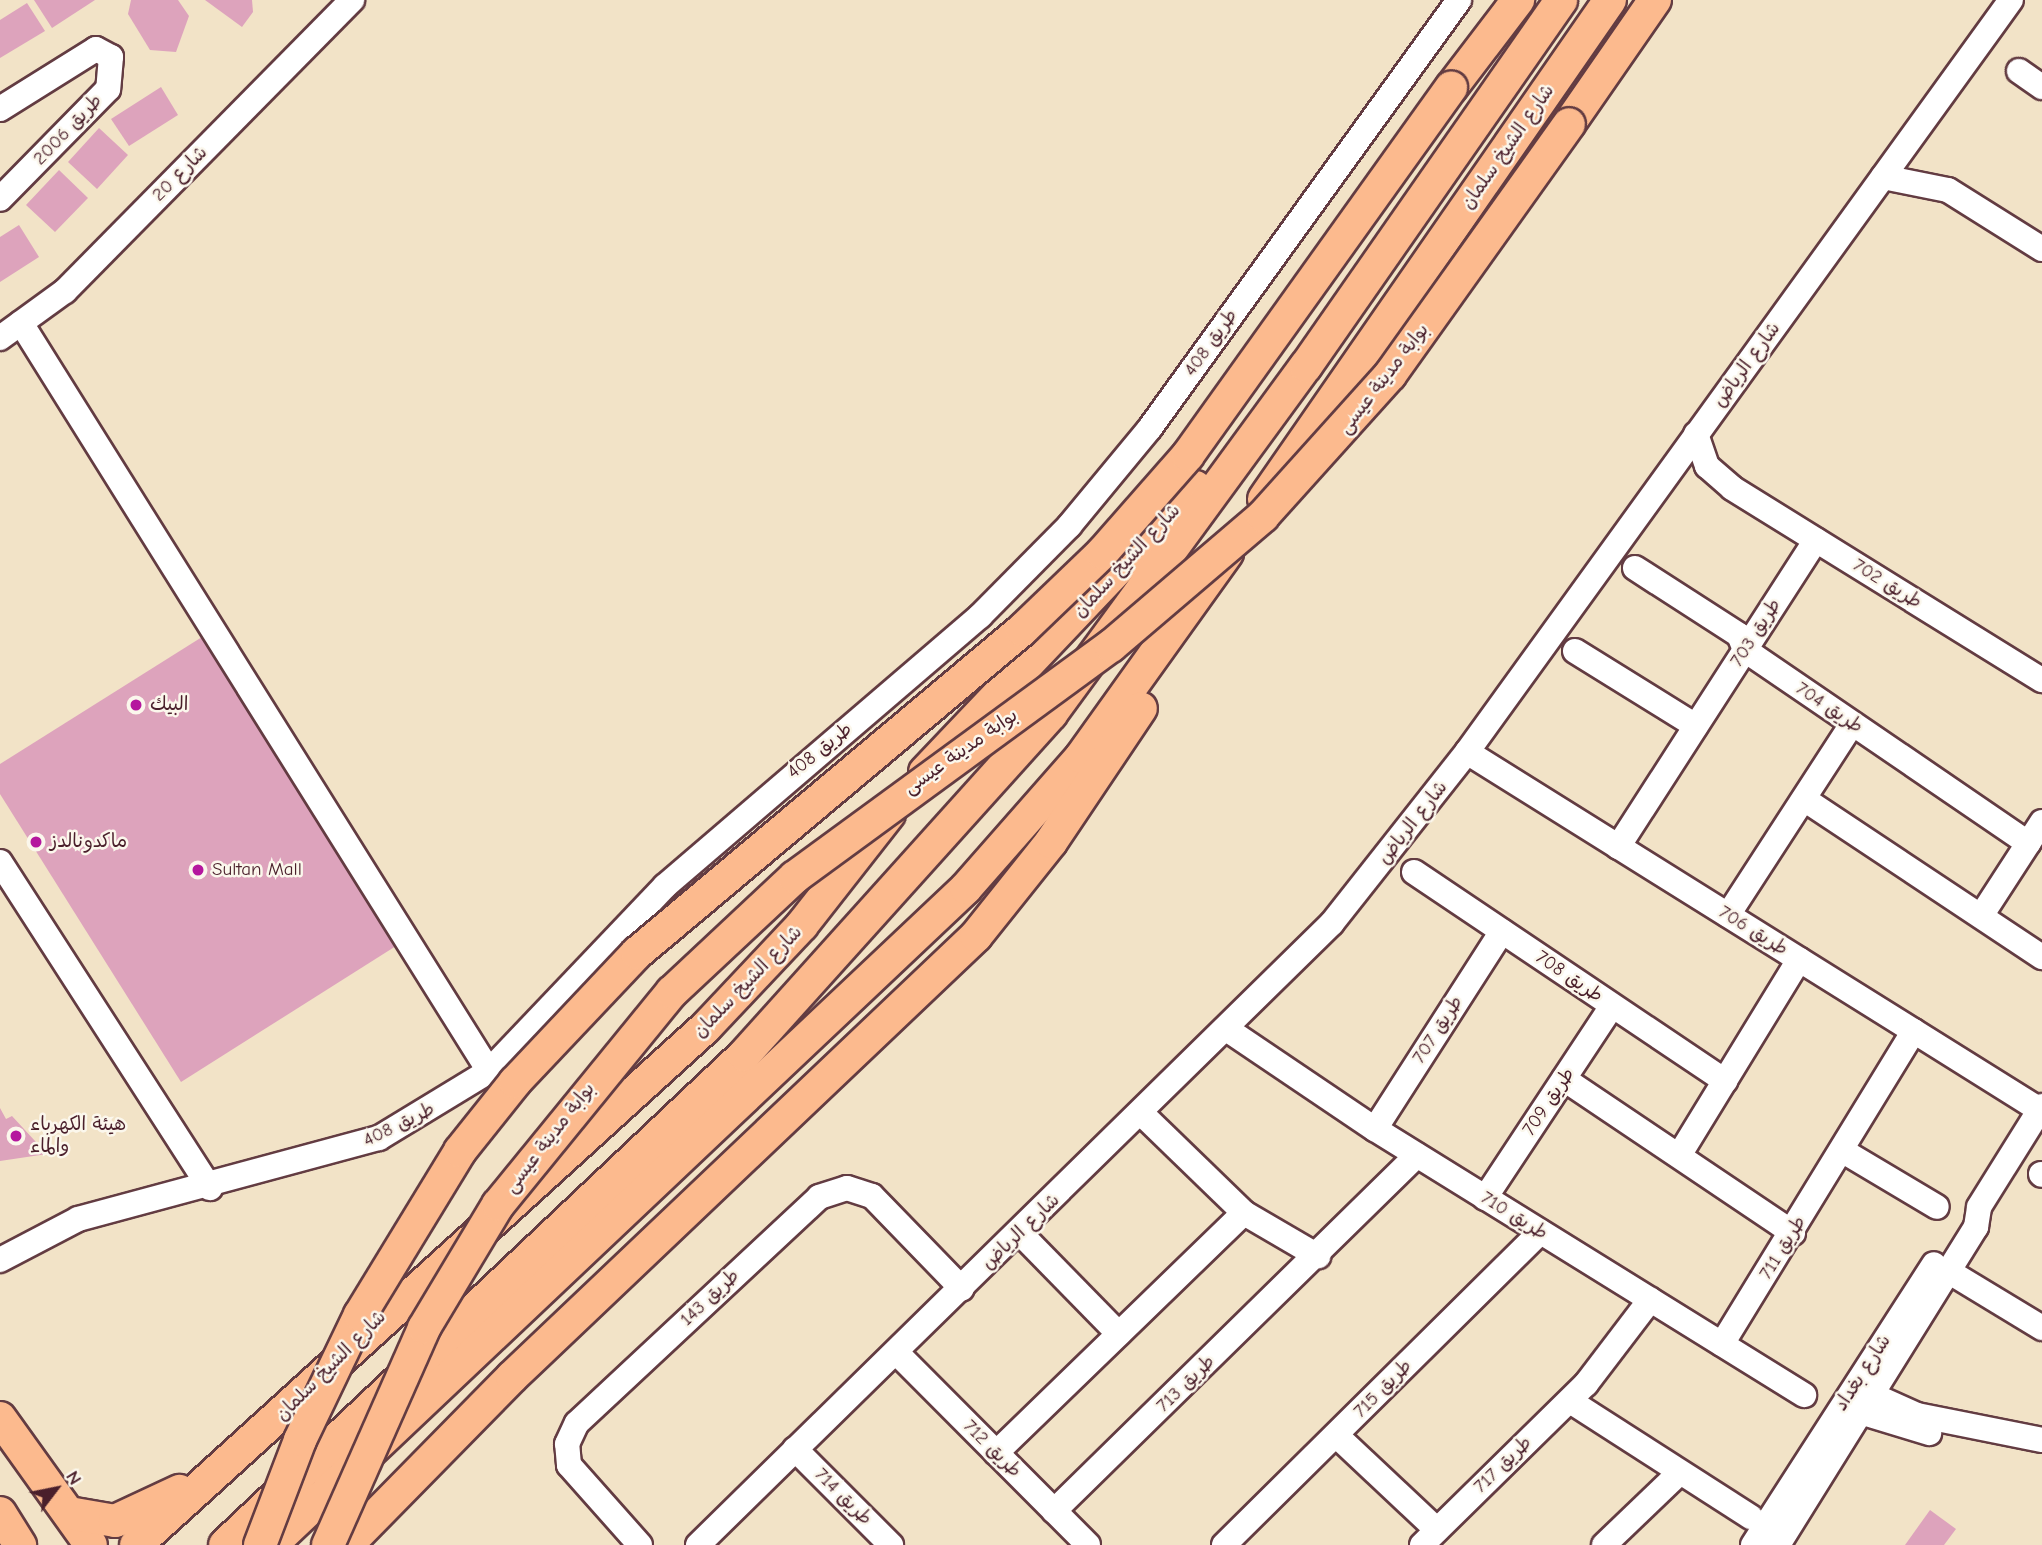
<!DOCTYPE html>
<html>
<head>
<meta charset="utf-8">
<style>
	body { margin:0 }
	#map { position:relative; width:2042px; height:1545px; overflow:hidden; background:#f2e3c7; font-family:"Comic Neue","Playpen Sans Arabic",sans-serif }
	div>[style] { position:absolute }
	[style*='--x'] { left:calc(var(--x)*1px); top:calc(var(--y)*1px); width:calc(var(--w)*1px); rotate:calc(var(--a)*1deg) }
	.building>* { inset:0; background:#dda3bc }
	.roads { filter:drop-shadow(2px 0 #633c42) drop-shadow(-2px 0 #633c42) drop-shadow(0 2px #633c42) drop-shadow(0 -2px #633c42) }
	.minor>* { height:24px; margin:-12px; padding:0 12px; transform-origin:12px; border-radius:12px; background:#fff }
	.major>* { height:32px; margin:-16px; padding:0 16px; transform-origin:16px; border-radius:16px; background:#fcba8e }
	.bridges { filter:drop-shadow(2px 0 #633c42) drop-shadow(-2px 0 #633c42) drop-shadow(0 2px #633c42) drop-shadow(0 -2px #633c42) }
	.major-bridge>* { height:32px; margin:-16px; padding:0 16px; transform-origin:16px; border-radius:16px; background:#fcba8e }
	.dots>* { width:19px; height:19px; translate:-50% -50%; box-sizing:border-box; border:4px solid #fbf7ec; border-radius:50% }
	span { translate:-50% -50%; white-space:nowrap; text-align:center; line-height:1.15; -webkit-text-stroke:5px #fbf7ec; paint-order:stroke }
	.street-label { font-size:19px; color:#4a1f2b }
	.poi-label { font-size:19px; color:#4a1f2b }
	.left { translate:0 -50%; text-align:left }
	.north { position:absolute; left:21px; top:1454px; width:70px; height:70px; -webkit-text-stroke:5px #fbf7ec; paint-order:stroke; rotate:58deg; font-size:19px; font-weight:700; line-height:28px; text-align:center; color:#4a1f2b }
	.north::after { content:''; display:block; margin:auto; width:24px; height:32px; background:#4a1f2b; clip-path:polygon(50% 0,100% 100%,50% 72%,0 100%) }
</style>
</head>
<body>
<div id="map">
	<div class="building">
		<div style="clip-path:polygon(34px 0,95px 0,52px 28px)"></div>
		<div style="clip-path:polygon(131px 0,178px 0,189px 16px,176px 52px,150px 50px,128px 14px)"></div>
		<div style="clip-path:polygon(205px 0,252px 0,253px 12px,242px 27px)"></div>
		<div style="clip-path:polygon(27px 3px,45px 31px,0 58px,0 20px)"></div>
		<div style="clip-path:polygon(161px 87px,178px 115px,129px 146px,111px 119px)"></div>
		<div style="clip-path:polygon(99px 128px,128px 155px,97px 189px,68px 162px)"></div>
		<div style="clip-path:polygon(59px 170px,88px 198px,55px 232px,26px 205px)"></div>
		<div style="clip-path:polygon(19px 225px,39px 257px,0 282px,0 237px)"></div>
		<div style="clip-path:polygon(202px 637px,396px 946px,181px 1082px,0 794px,0 764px)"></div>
		<div style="clip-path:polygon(0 1108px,6px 1119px,12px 1116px,47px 1154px,0 1161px)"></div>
		<div style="clip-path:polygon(1930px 1510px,1956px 1529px,1944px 1545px,1905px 1545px)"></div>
	</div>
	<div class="roads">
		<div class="minor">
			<div style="--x:2019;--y:71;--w:28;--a:35"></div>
			<div style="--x:0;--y:109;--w:113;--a:-32"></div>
			<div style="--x:96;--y:49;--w:17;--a:28"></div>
			<div style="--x:111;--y:57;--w:32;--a:95"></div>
			<div style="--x:108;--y:89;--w:154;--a:134.5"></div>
			<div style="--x:1883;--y:177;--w:66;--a:11.3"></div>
			<div style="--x:1948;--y:190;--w:111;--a:32.1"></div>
			<div style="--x:21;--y:323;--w:882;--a:57.97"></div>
			<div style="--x:0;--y:338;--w:80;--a:-35.9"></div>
			<div style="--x:65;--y:291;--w:409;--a:-45.4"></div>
			<div style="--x:1696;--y:434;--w:34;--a:71"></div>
			<div style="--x:1707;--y:466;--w:33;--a:41"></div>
			<div style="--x:1732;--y:488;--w:365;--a:31.8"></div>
			<div style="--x:1635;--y:568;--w:124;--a:32.8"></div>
			<div style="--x:1739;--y:635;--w:16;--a:68"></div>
			<div style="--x:1745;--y:650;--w:343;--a:34.3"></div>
			<div style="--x:1575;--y:651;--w:142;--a:31.8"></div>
			<div style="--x:1467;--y:752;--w:676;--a:32"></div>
			<div style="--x:1804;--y:799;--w:286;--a:33.6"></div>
			<div style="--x:1618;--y:847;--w:365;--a:-57.2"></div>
			<div style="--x:0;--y:862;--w:388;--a:57.2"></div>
			<div style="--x:1414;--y:872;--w:375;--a:33.9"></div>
			<div style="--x:1728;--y:915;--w:228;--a:-57"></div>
			<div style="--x:1981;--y:916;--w:112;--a:-57"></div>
			<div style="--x:1228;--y:1030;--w:177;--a:34"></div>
			<div style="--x:1375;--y:1129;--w:505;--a:31.8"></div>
			<div style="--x:1564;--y:1079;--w:276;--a:33.9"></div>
			<div style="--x:1142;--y:1114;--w:142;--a:44.1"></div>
			<div style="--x:1244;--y:1213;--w:86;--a:30.2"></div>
			<div style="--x:1375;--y:1129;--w:235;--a:-57.3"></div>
			<div style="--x:1843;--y:1151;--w:109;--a:30.8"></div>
			<div style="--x:1680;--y:1154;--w:228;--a:-58.5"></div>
			<div style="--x:2041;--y:1174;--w:1;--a:45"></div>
			<div style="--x:1485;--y:1198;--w:230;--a:-56.5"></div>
			<div style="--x:1020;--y:1233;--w:141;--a:45.6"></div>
			<div style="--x:0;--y:1260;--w:88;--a:-27.7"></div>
			<div style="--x:78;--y:1219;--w:312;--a:-15.1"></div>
			<div style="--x:379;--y:1138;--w:129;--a:-31.3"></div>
			<div style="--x:489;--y:1071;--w:255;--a:-46.4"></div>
			<div style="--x:665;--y:886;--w:415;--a:-40.6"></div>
			<div style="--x:980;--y:616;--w:127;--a:-45.3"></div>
			<div style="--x:1069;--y:526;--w:127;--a:-50.4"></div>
			<div style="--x:1150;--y:428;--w:528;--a:-54.17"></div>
			<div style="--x:1948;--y:1271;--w:110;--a:31.2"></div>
			<div style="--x:1722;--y:1344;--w:367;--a:-58.5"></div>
			<div style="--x:896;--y:1352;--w:272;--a:45.1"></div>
			<div style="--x:1859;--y:1389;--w:64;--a:24.1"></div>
			<div style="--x:1917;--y:1415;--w:127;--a:11.3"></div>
			<div style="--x:1570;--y:1401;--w:215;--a:32.7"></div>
			<div style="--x:1847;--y:1408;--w:86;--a:17"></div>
			<div style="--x:1337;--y:1436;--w:137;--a:43.2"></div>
			<div style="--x:795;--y:1449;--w:136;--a:45"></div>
			<div style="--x:996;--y:1453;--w:345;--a:-44.1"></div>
			<div style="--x:1054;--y:1511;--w:508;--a:-44.44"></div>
			<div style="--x:640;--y:1545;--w:107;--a:-131.6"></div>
			<div style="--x:569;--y:1465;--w:21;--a:-95"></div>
			<div style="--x:567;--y:1444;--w:23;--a:-65"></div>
			<div style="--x:577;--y:1423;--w:331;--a:-43"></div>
			<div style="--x:819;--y:1197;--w:29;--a:-18"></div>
			<div style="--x:847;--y:1188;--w:26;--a:18"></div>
			<div style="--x:872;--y:1196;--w:129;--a:45.9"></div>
			<div style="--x:698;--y:1545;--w:888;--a:-44.45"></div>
			<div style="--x:1332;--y:923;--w:218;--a:-51.7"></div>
			<div style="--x:1467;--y:752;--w:928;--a:-54.12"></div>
			<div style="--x:1224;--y:1545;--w:445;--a:-44.7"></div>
			<div style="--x:1422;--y:1545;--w:230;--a:-44.5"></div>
			<div style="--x:1586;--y:1384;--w:106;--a:-52.7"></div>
			<div style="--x:1604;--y:1545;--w:101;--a:-43.8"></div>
			<div style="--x:1753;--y:1545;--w:334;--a:-57.2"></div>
			<div style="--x:1778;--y:1545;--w:375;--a:-58.1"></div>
			<div style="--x:1976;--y:1227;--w:20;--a:-81"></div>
			<div style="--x:1979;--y:1207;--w:119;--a:-58"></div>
		</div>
		<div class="major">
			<div style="--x:1451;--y:88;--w:111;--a:-52.7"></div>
			<div style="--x:1569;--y:124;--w:151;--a:-55.3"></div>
			<div style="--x:1264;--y:499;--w:607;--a:-55.26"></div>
			<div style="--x:925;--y:772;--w:393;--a:-46.5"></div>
			<div style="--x:0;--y:1418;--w:156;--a:54.4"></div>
			<div style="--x:0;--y:1513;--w:38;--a:58"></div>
			<div style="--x:69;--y:1513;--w:47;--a:9.9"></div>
			<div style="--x:115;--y:1521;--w:71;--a:-25.1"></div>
			<div style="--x:136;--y:1545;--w:770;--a:-42.26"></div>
			<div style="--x:706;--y:1027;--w:140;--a:-46.7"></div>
			<div style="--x:802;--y:925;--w:141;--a:-51.9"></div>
			<div style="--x:225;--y:1545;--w:714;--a:-43.35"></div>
			<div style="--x:744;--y:1055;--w:459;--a:-48"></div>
			<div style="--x:1051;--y:714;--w:431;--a:-53.8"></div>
			<div style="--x:1306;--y:366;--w:446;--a:-55.1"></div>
			<div style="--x:271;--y:1545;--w:956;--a:-43.39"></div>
			<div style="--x:966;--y:888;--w:174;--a:-48.7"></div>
			<div style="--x:1081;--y:757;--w:251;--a:-54.4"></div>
			<div style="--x:347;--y:1545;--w:235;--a:-45.5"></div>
			<div style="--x:512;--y:1377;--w:640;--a:-43.54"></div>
			<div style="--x:976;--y:936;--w:120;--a:-51.4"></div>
			<div style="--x:1051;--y:842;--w:161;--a:-56.1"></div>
		</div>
	</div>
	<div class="bridges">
		<div class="major-bridge">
			<div style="--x:260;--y:1545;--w:112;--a:-69.1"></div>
			<div style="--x:300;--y:1440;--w:139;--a:-64.4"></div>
			<div style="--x:360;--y:1315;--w:192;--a:-58.6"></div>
			<div style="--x:460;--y:1151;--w:88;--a:-51.4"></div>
			<div style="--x:515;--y:1082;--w:178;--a:-46.6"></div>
			<div style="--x:637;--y:953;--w:503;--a:-40"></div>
			<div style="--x:1022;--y:630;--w:111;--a:-43.9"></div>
			<div style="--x:1102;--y:553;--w:130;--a:-48.7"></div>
			<div style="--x:1188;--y:455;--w:452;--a:-54.4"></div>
			<div style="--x:328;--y:1545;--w:237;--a:-66.1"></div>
			<div style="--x:424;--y:1328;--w:144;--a:-59"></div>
			<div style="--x:498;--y:1205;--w:275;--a:-50.8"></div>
			<div style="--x:672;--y:992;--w:168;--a:-43.1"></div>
			<div style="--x:795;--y:877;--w:391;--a:-36.2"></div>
			<div style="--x:1111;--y:646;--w:200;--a:-40.5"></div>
			<div style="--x:1263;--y:516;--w:190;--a:-48"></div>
			<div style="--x:1390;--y:375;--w:308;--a:-54.5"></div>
		</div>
	</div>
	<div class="dots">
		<div style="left:136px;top:705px;background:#b5179e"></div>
		<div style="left:36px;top:842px;background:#b5179e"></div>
		<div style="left:198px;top:870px;background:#b5179e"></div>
		<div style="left:16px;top:1136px;background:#b5179e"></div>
	</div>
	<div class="street-label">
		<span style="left:68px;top:130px;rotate:-46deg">طريق 2006</span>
		<span style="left:1508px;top:147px;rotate:-55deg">شارع الشيخ سلمان</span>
		<span style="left:180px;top:174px;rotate:-45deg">شارع 20</span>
		<span style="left:1211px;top:343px;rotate:-54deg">طريق 408</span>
		<span style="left:1747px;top:365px;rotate:-54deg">شارع الرياض</span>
		<span style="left:1384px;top:379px;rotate:-52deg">بوابة مدينة عيسى</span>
		<span style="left:1127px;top:561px;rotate:-47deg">شارع الشيخ سلمان</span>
		<span style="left:1887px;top:584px;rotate:32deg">طريق 702</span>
		<span style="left:1756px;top:633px;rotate:-57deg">طريق 703</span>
		<span style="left:1829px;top:708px;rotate:34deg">طريق 704</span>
		<span style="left:820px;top:751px;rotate:-39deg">طريق 408</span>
		<span style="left:961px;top:752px;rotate:-35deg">بوابة مدينة عيسى</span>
		<span style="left:1413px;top:823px;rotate:-52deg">شارع الرياض</span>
		<span style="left:1753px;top:931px;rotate:32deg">طريق 706</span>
		<span style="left:1569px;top:977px;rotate:34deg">طريق 708</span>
		<span style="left:748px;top:982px;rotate:-46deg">شارع الشيخ سلمان</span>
		<span style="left:1438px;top:1030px;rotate:-57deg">طريق 707</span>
		<span style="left:1549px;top:1102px;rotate:-56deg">طريق 709</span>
		<span style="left:399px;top:1125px;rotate:-26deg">طريق 408</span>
		<span style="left:550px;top:1138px;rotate:-52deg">بوابة مدينة عيسى</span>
		<span style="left:1514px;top:1216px;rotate:32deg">طريق 710</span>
		<span style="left:1021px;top:1232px;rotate:-44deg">شارع الرياض</span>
		<span style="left:1783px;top:1248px;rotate:-58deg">طريق 711</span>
		<span style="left:710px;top:1298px;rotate:-43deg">طريق 143</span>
		<span style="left:331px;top:1366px;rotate:-45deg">شارع الشيخ سلمان</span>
		<span style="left:1863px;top:1373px;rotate:-57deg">شارع بغداد</span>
		<span style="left:1186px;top:1384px;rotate:-44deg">طريق 713</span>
		<span style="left:1383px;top:1389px;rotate:-45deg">طريق 715</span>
		<span style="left:992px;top:1449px;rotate:45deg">طريق 712</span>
		<span style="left:1503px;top:1465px;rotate:-44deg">طريق 717</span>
		<span style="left:843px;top:1497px;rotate:45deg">طريق 714</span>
	</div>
	<div class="poi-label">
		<span class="left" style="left:150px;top:705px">البيك</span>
		<span class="left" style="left:50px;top:842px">ماكدونالدز</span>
		<span class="left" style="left:212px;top:870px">Sultan Mall</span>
		<span class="left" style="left:30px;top:1136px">هيئة الكهرباء<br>والماء</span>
	</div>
	<div class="north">N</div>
</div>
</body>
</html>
